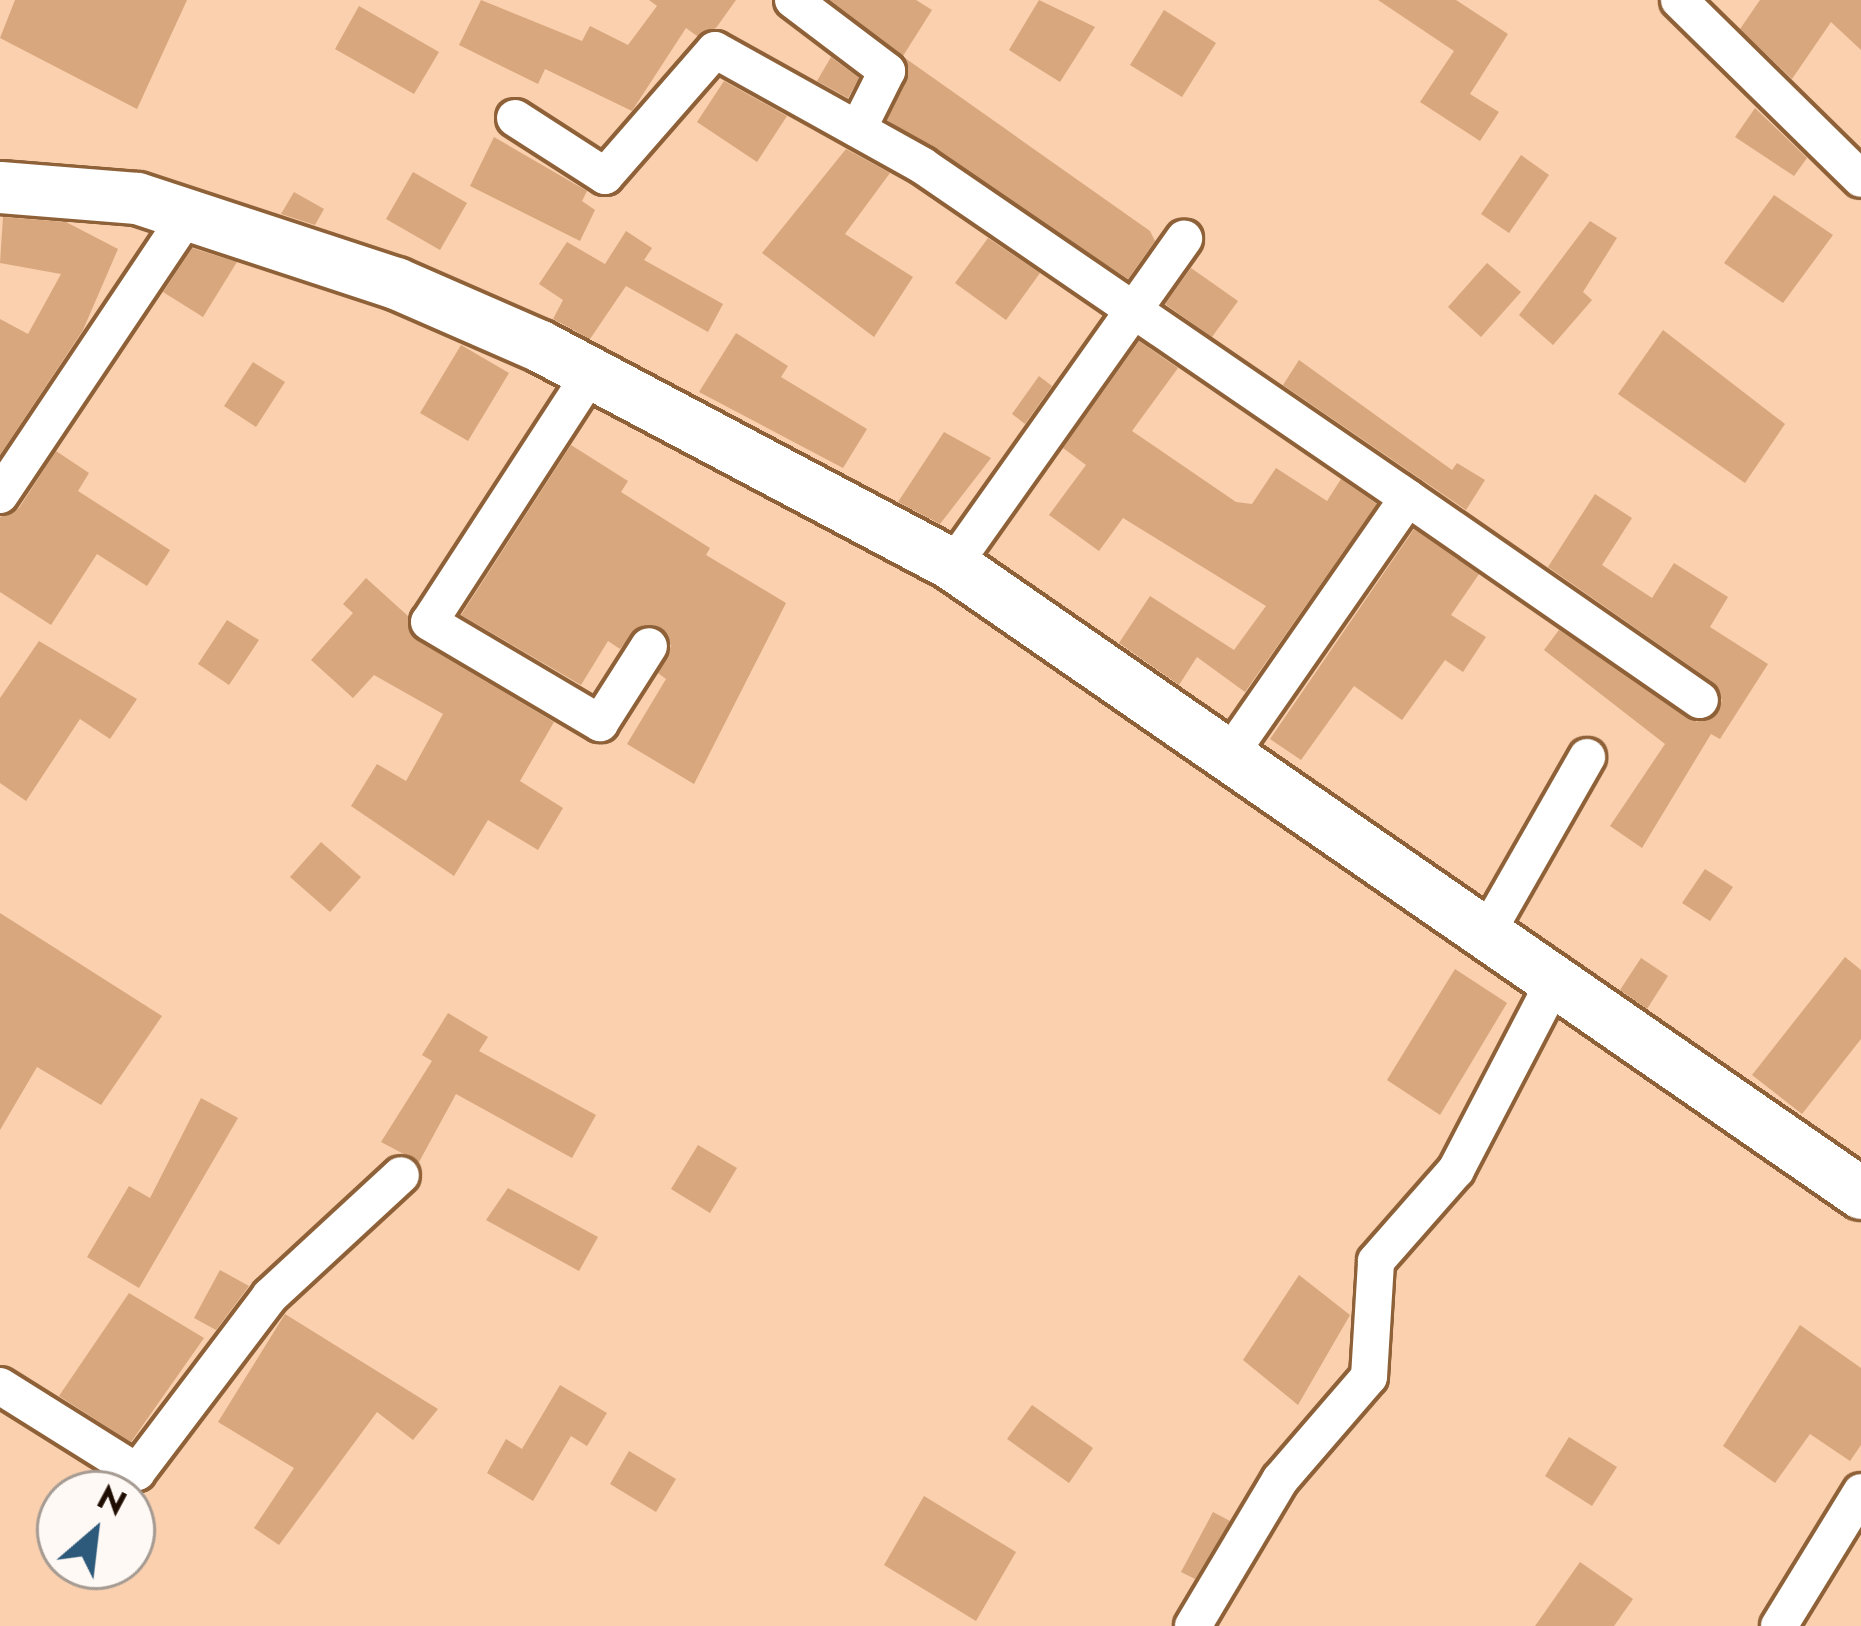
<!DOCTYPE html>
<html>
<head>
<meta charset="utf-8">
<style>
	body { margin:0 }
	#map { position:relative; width:1861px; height:1626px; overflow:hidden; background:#fad0ae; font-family:Jost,sans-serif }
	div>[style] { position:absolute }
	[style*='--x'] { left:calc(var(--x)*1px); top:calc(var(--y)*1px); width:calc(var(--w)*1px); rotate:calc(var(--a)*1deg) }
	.building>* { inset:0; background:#d9a77d }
	.roads { filter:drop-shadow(3px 0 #8f6138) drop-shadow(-3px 0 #8f6138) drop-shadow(0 3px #8f6138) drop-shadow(0 -3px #8f6138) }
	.street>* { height:36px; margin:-18px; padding:0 18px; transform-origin:18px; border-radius:18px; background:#fff }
	.secondary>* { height:51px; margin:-25.5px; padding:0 25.5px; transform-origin:25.5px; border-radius:25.5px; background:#fff }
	span { translate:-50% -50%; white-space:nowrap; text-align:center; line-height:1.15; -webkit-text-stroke:9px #fff9f5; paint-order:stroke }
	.north { position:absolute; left:36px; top:1470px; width:120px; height:120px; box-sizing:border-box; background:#fff9f5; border:3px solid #a59b93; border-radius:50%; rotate:28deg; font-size:33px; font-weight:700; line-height:48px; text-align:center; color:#1f0d01 }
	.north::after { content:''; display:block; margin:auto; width:42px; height:54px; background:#2d5a7a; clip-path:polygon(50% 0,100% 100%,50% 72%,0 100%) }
</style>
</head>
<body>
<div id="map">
	<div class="building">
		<div style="clip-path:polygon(15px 0,187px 0,137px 109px,0 38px)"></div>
		<div style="clip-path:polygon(481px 0,582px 41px,590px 26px,628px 45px,657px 6px,649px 0,736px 0,716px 28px,697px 36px,686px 28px,632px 111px,545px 69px,538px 84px,459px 45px)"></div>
		<div style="clip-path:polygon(830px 0,916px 0,932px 10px,903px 56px)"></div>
		<div style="clip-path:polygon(1039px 0,1095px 27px,1060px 82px,1009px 50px)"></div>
		<div style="clip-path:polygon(1378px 0,1456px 0,1508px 34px,1470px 94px,1499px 112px,1480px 141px,1420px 102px,1454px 51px)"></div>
		<div style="clip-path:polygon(1760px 0,1861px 0,1861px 50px,1831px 22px,1792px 79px,1740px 29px)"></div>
		<div style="clip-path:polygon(359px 6px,439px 52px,414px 94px,335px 49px)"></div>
		<div style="clip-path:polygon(1164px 10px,1216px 43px,1182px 97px,1130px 65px)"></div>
		<div style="clip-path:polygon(831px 57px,859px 78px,848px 98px,817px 81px)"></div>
		<div style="clip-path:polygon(905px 58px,1150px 231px,1155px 241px,1128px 279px,887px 120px,907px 80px)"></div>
		<div style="clip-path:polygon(724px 81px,787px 116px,757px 162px,697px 122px)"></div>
		<div style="clip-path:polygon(1755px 108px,1807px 158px,1794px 176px,1735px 137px)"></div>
		<div style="clip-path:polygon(494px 137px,587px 191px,582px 201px,595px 210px,580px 241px,470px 186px)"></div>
		<div style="clip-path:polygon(846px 149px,890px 173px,845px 234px,913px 277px,874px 337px,762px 253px)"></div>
		<div style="clip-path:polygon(1521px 155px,1549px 175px,1509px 233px,1481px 214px)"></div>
		<div style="clip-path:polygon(413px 172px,467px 203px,440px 250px,386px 219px)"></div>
		<div style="clip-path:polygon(294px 192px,324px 209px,315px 225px,281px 214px)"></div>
		<div style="clip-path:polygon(1774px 195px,1833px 235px,1783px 303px,1724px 263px)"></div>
		<div style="clip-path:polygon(3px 217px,66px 222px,118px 249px,83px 330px,0 455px,0 319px,28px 334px,61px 274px,0 263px)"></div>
		<div style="clip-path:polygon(1590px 221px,1617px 238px,1583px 292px,1592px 300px,1553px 345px,1519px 315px)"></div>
		<div style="clip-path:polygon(626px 231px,652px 248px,644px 260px,723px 304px,708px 332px,626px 286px,590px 339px,553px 319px,563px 300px,539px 284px,567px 242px,605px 264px)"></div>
		<div style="clip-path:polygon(988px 238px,1040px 273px,1006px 320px,955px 283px)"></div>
		<div style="clip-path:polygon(192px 248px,237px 262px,203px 317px,163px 292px)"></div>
		<div style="clip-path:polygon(1487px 263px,1521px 292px,1481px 337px,1448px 307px)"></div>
		<div style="clip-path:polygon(1191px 268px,1238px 301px,1212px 337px,1165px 304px)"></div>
		<div style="clip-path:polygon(1663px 330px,1785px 424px,1745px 483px,1618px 394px)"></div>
		<div style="clip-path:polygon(736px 333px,788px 366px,781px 377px,867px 429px,843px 468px,699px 392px)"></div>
		<div style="clip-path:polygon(1139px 341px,1178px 368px,1132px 431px,1157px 448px,1236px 502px,1252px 504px,1276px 468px,1327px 501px,1341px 479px,1377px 504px,1245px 692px,1197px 657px,1179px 685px,1119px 643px,1150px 596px,1234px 650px,1266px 606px,1123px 518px,1099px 551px,1049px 515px,1086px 465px,1063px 448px)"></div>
		<div style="clip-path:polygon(461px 345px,509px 373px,468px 441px,420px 413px)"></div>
		<div style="clip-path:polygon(1299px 360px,1452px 470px,1457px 463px,1485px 480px,1466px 510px,1283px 385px)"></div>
		<div style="clip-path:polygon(253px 362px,285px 382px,256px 427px,224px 406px)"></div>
		<div style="clip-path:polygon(1039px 376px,1052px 386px,1025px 424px,1012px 414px)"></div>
		<div style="clip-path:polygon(944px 432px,991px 458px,940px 524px,898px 502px)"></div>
		<div style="clip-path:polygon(571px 445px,628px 481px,621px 492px,710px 548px,706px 555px,786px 603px,694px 784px,627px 744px,666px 679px,658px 673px,671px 646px,662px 628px,640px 626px,620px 649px,608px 641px,581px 685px,461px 615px)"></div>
		<div style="clip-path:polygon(56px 451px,89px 473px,78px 491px,170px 550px,147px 586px,97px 554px,51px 625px,0 592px,0 517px,19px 508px)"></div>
		<div style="clip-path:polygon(1595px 494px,1632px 518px,1602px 565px,1652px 598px,1674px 563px,1728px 597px,1710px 627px,1768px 664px,1720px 739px,1711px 734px,1642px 848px,1610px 826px,1665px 744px,1544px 650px,1559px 630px,1697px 722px,1722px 701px,1713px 682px,1548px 567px)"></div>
		<div style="clip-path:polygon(1414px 529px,1479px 574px,1451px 615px,1486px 637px,1463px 672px,1445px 660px,1402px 720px,1354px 686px,1301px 760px,1270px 739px)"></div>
		<div style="clip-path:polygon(366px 578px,408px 616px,418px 641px,554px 722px,520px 781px,563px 808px,538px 850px,488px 820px,454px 876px,351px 806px,377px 764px,406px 781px,443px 714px,374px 675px,353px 698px,311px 660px,353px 613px,343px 604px)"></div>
		<div style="clip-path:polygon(227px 620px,259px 640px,229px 685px,198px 664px)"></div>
		<div style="clip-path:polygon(39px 641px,137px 699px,110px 739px,80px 719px,26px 801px,0 783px,0 698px)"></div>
		<div style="clip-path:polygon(321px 842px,361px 877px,330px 912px,290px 877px)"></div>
		<div style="clip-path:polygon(1705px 869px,1733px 887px,1710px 921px,1682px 903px)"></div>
		<div style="clip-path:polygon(0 913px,162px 1016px,101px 1105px,37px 1067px,0 1130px)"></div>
		<div style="clip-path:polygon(1845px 957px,1861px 970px,1861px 1039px,1802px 1114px,1752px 1075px)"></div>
		<div style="clip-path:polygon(1641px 958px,1668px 976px,1647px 1009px,1620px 990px)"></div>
		<div style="clip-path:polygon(1455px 969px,1507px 1003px,1440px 1115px,1387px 1080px)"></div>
		<div style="clip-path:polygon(448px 1013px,488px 1037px,479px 1051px,596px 1115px,572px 1158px,456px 1094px,419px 1162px,381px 1142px,432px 1061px,422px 1055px)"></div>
		<div style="clip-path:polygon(201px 1098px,238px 1118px,139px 1288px,87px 1257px,129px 1186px,150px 1198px)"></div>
		<div style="clip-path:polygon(698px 1145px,737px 1168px,710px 1213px,671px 1189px)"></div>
		<div style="clip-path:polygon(508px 1188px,598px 1237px,579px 1271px,486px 1220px)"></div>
		<div style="clip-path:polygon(220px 1270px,249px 1286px,216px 1330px,194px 1318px)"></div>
		<div style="clip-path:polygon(1299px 1275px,1350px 1315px,1298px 1405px,1243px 1360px)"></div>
		<div style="clip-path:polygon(129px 1293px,204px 1338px,131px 1442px,59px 1396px)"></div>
		<div style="clip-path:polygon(285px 1314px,438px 1409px,413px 1440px,377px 1412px,279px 1545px,254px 1528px,294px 1468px,218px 1422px)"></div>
		<div style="clip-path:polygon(1800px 1325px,1861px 1368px,1861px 1445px,1850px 1461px,1810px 1434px,1775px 1483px,1723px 1446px)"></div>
		<div style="clip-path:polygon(560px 1385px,607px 1413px,587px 1446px,571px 1436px,533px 1501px,487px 1473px,506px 1439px,522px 1449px)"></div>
		<div style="clip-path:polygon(1032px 1405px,1093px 1448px,1069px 1483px,1007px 1439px)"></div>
		<div style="clip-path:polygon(1569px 1437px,1617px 1467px,1592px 1506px,1545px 1476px)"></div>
		<div style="clip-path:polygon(629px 1451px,676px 1479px,656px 1512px,610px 1484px)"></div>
		<div style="clip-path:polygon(924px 1496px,1016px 1552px,976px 1621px,884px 1565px)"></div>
		<div style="clip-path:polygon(1213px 1512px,1230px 1521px,1195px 1579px,1181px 1572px)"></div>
		<div style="clip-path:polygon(1580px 1562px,1633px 1599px,1614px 1626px,1535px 1626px)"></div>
	</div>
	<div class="roads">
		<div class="street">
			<div style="--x:793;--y:0;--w:118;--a:37.1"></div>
			<div style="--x:887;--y:71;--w:65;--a:116.6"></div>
			<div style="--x:1679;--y:0;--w:255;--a:44.5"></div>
			<div style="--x:515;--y:118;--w:107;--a:32.8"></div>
			<div style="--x:605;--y:176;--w:167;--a:-48.9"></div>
			<div style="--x:715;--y:50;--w:238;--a:29.1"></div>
			<div style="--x:923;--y:166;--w:588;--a:34.39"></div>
			<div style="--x:589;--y:376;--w:293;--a:123"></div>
			<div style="--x:429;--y:622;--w:199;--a:30.6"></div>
			<div style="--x:600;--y:723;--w:91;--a:-57.5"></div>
			<div style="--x:0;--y:495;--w:338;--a:-56.2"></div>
			<div style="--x:953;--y:565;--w:400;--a:-54.7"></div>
			<div style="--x:1232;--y:751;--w:308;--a:-55.2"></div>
			<div style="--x:1408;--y:498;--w:355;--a:34.7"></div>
			<div style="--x:1489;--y:929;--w:198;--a:-60.3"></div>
			<div style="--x:0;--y:1386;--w:162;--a:32.1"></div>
			<div style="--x:137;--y:1472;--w:221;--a:-52.9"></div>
			<div style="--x:270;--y:1296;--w:178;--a:-42.7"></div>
			<div style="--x:1193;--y:1626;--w:170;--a:-59.2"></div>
			<div style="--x:1280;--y:1480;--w:136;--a:-49.2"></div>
			<div style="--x:1369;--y:1377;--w:116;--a:-86.5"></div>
			<div style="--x:1376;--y:1261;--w:121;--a:-48.7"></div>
			<div style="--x:1456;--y:1170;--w:219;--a:-62.5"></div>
			<div style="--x:1779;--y:1626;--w:157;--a:-58.5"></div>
		</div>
		<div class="secondary">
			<div style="--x:0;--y:187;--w:137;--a:4.6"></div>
			<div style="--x:137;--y:198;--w:273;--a:18.2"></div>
			<div style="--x:396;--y:283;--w:157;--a:23.6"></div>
			<div style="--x:540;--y:346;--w:467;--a:27.9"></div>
			<div style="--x:953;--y:565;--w:1104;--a:34.67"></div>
		</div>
	</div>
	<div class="north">N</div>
</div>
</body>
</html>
